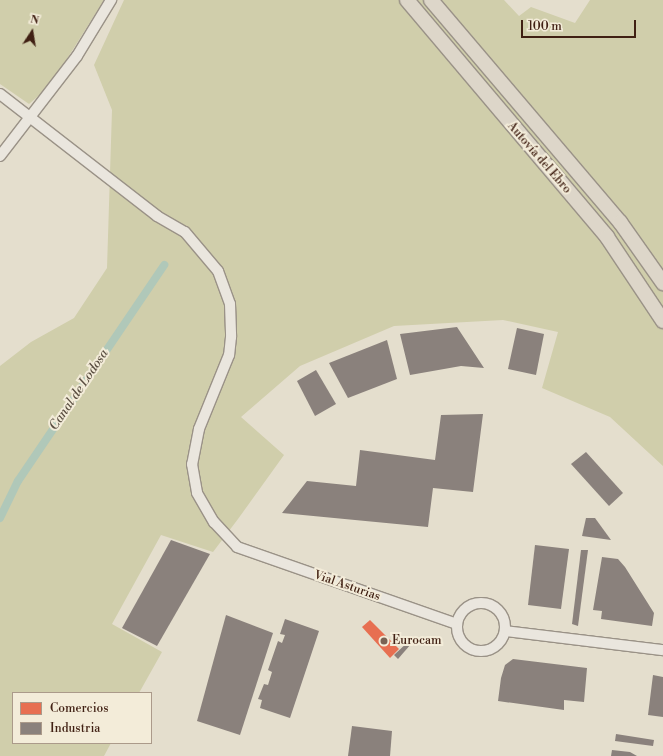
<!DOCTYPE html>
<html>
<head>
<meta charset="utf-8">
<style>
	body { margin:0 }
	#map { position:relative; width:663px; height:756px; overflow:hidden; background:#e4decd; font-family:"Libre Bodoni",serif }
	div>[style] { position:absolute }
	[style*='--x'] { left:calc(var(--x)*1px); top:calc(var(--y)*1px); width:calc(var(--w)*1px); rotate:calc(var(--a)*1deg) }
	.green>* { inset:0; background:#d0ceab }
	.shops>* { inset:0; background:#e76f51 }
	.industry>* { inset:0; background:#8a817c }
	.canal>* { height:8px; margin:-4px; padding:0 4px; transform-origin:4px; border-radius:4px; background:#b0c8b9 }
	.roads { filter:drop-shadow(1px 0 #9a9287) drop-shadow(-1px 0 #9a9287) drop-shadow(0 1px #9a9287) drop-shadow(0 -1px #9a9287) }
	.minor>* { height:10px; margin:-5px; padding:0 5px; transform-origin:5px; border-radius:5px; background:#eae6de }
	.minor>.ring { margin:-5px; padding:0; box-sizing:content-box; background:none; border:10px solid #eae6de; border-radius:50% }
	.highway>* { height:14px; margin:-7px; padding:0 7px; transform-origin:7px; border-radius:7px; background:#ddd6c9 }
	.dots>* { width:11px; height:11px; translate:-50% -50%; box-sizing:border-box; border:2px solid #f3ecd9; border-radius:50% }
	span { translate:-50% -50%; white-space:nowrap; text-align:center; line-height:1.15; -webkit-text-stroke:4px #f3ecd9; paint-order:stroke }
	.street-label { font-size:12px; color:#402013 }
	.poi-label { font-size:12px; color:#402013 }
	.left { translate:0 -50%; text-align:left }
	.water-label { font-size:13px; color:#5b4f42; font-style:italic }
	.legend { position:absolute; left:12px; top:692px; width:140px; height:52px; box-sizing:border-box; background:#f3ecd9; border:1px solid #ab9a8a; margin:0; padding:5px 7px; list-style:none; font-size:12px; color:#402013 }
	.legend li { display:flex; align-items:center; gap:8px; height:20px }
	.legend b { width:20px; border:1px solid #ab9a8a }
	.north { position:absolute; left:12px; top:12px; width:40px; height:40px; -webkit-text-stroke:3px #f3ecd9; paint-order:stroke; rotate:12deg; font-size:11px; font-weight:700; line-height:16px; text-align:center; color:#402013 }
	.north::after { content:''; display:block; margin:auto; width:14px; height:18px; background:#402013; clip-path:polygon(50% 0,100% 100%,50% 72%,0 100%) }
	.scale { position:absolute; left:521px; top:20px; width:115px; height:18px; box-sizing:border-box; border:2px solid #402013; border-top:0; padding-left:5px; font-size:12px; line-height:14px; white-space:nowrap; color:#402013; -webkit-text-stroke:3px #f3ecd9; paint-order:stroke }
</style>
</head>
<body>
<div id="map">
	<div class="green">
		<div style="clip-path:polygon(0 0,104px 0,50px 86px,29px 104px,0 84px)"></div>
		<div style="clip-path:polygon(124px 0,504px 0,519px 16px,531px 7px,575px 23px,590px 0,663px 0,663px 466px,610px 417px,542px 388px,558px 332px,503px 320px,394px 326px,300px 366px,241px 417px,284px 455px,238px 519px,213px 552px,161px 535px,112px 624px,162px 652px,139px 693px,13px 693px,13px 743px,111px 743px,104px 756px,0 756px,0 366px,31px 342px,74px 318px,107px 268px,112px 110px,94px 65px)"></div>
	</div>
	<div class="shops">
		<div style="clip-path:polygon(370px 620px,399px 649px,390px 658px,362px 627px)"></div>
	</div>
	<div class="industry">
		<div style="clip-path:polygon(457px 327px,484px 368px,461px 366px,410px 375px,400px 334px)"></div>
		<div style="clip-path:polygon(517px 328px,544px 334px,536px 375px,508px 369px)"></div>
		<div style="clip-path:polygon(387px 340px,397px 379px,348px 398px,329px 363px)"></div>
		<div style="clip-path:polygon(316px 370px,336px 404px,315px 416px,297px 381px)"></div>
		<div style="clip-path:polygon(483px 414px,473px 492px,433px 488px,428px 527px,282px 513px,307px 481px,356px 486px,360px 450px,435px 460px,441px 415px)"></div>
		<div style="clip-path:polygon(586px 452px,623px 493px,609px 506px,571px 464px)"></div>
		<div style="clip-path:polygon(586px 518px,595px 518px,611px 540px,582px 536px)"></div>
		<div style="clip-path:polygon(171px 540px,210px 554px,157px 646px,122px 628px)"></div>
		<div style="clip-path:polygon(535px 545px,569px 549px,561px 609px,528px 605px)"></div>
		<div style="clip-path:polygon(581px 550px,588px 550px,578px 626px,572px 624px)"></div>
		<div style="clip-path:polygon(602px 557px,618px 559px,625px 567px,654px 613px,652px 626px,601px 619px,602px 611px,593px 610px)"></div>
		<div style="clip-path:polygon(226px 615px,273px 633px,240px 735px,197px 721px)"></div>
		<div style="clip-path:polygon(285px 619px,319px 631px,290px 718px,260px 708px,262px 700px,258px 699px,264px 684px,268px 685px,272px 672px,268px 670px,278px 641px,282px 643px,285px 635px,280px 634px)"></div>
		<div style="clip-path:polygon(409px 641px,411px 644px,398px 659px,394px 655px)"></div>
		<div style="clip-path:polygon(513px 659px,587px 668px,584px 702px,564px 700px,564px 710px,498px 701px,501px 678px,505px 665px)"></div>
		<div style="clip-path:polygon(653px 675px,663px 677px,663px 717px,648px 715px)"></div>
		<div style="clip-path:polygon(352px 726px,392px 731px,390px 756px,348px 756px)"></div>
		<div style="clip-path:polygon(616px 734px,654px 740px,653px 746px,615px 741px)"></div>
		<div style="clip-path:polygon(612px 750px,630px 752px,637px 756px,611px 756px)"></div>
	</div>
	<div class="canal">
		<div style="--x:0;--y:518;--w:41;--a:-64.1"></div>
		<div style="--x:18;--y:481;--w:261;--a:-55.9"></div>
	</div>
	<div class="roads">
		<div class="minor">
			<div style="--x:0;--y:94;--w:199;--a:37.8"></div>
			<div style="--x:157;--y:216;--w:32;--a:30"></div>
			<div style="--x:185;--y:232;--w:51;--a:49.8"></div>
			<div style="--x:218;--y:271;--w:35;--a:70"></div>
			<div style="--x:230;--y:304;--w:33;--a:88"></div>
			<div style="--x:231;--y:337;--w:18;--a:96"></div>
			<div style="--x:229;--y:355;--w:80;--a:112.1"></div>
			<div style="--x:199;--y:429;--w:36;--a:101"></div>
			<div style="--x:192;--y:464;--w:29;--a:80"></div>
			<div style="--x:197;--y:493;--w:34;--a:60"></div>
			<div style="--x:214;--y:522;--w:34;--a:47"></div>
			<div style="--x:237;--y:547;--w:233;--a:19.3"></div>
			<div style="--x:0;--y:156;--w:126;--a:-52.4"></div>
			<div style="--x:77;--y:56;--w:66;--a:-58.7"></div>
			<div class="ring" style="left:457px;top:603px;width:38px;height:38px"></div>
			<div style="--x:505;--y:631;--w:159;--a:6.9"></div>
		</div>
		<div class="highway">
			<div style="--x:407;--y:0;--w:310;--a:49.8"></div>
			<div style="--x:607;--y:237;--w:101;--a:56.3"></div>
			<div style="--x:431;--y:0;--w:292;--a:49.6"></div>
			<div style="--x:620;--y:222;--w:75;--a:54.8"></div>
		</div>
	</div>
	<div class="dots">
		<div style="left:384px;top:641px;background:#796254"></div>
	</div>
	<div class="street-label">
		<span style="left:539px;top:158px;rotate:49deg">Autovía del Ebro</span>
		<span style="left:347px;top:586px;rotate:19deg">Vial Asturias</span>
	</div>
	<div class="poi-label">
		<span class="left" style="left:392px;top:641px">Eurocam</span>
	</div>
	<div class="water-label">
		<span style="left:79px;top:390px;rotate:-56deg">Canal de Lodosa</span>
	</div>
	<ul class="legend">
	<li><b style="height:11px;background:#e76f51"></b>Comercios</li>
	<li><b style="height:11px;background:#8a817c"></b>Industria</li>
	</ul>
	<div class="north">N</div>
	<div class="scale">100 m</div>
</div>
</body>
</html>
